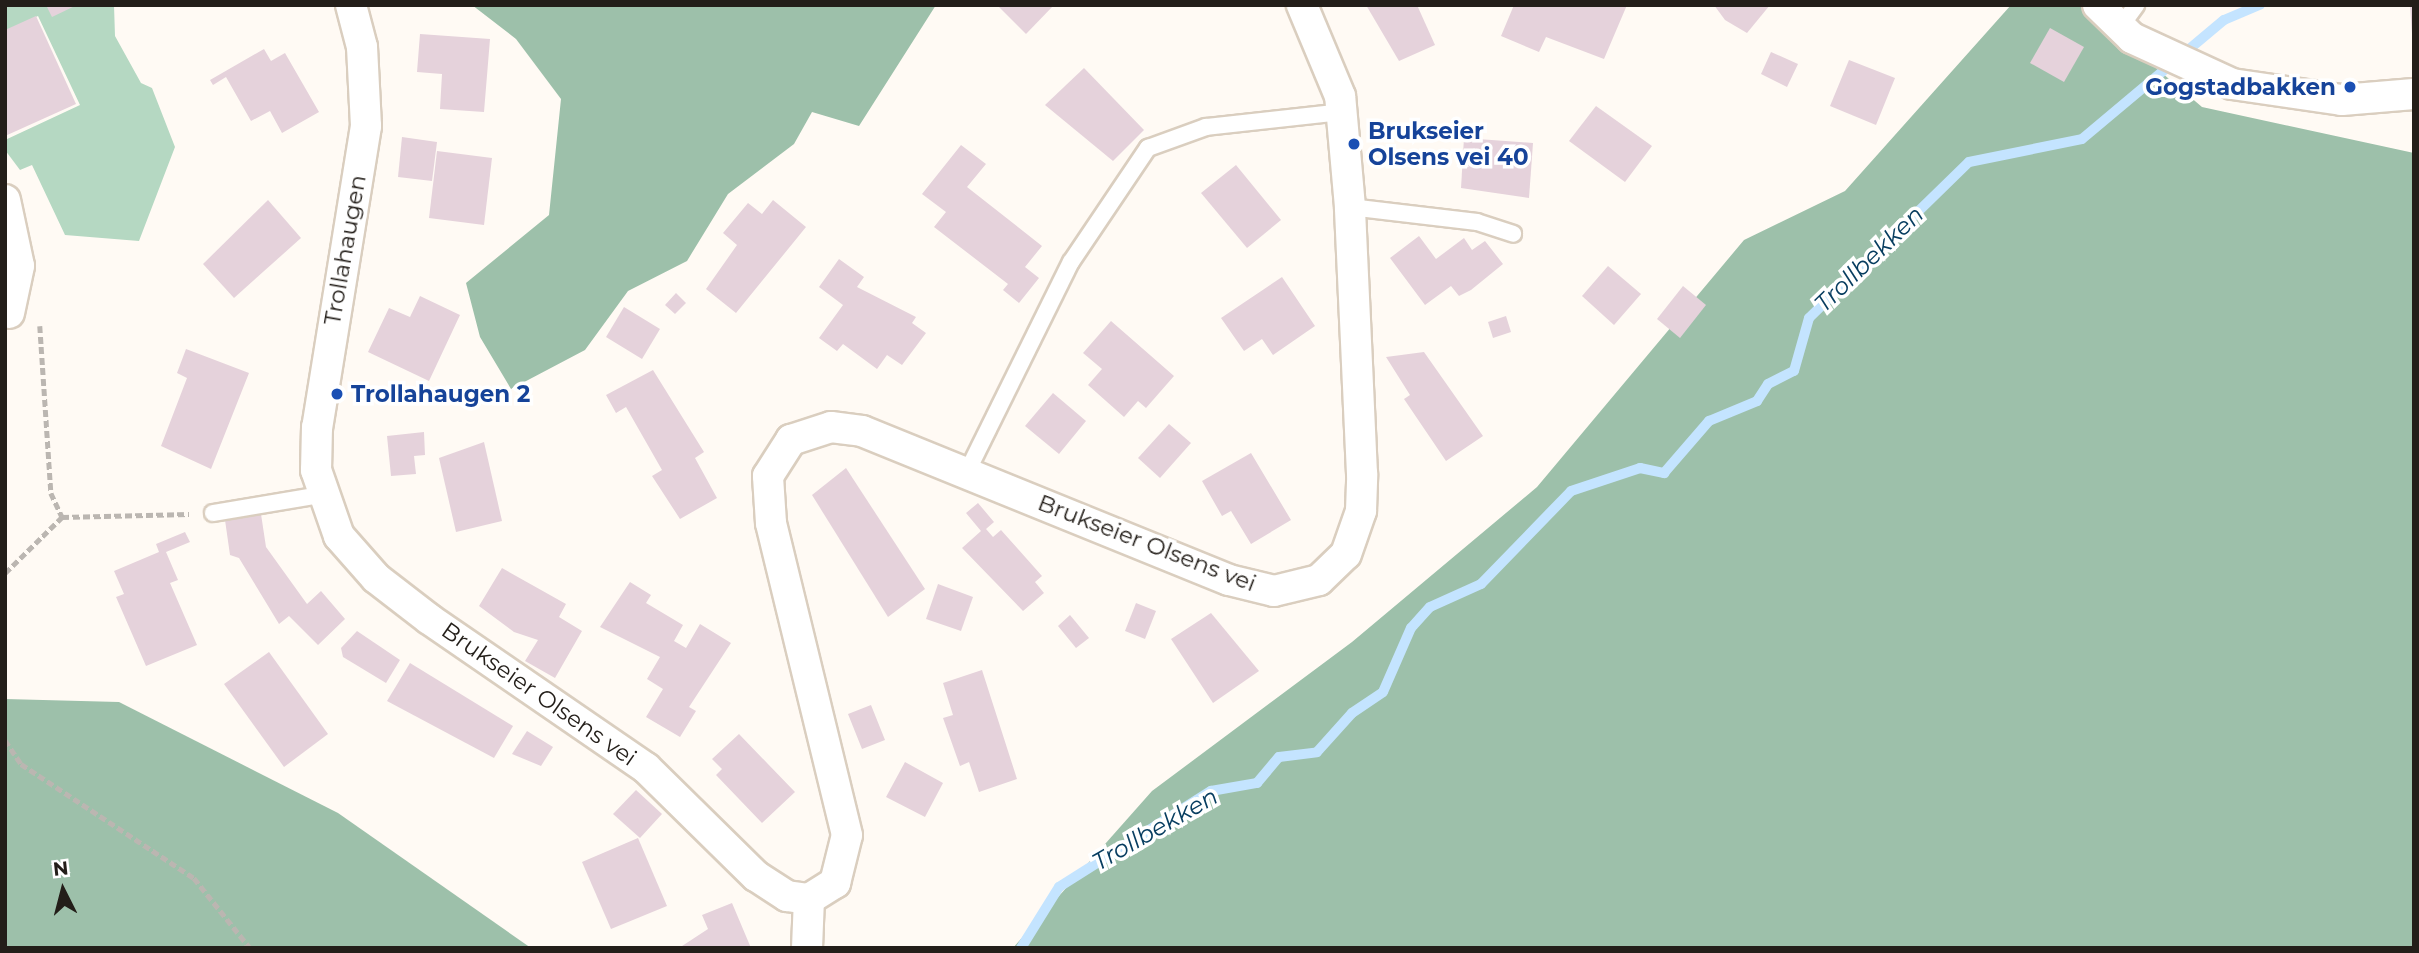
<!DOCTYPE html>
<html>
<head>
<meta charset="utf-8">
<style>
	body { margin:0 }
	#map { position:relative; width:2419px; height:953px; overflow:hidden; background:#fffaf4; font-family:Montserrat,sans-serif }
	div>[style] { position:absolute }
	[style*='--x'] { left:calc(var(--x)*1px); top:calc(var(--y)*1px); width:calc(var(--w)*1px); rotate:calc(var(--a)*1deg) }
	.green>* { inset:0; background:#b5d8c2 }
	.forest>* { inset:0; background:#9dc0aa }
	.stream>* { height:10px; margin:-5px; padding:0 5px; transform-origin:5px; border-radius:5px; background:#c4e4ff }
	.building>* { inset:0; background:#e5d2db }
	.path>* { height:4.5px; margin-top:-2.25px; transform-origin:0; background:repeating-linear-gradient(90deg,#bbb6b1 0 7px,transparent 0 10.5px) }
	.roads { filter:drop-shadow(2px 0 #dacebf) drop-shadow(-2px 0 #dacebf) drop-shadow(0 2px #dacebf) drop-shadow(0 -2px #dacebf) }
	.lane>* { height:16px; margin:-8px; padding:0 8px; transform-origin:8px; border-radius:8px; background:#fff }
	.street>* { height:30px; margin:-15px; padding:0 15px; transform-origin:15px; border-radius:15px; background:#fff }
	.dots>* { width:19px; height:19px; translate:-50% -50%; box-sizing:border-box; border:4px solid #fff; border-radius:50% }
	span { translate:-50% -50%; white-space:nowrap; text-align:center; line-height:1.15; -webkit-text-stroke:7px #fff; paint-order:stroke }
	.transit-label { font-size:23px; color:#164399; font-weight:700 }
	.right { translate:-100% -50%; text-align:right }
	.left { translate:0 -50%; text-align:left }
	.street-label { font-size:23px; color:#231e19 }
	.water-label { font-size:24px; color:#073d60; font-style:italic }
	.frame { position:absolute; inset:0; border:7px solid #231e19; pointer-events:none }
	.north { position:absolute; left:28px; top:855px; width:70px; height:70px; -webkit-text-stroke:5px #fff; paint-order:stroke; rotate:354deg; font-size:19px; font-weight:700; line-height:28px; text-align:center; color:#231e19 }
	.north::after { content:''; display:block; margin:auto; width:24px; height:32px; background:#231e19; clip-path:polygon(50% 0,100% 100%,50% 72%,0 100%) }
</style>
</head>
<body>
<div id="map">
	<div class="green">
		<div style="clip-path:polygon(5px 5px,114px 5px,115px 36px,141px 83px,152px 88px,175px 147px,139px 241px,65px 235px,32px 165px,20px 170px,5px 150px,5px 140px,80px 105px,38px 16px,5px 31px)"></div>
	</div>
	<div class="forest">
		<div style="clip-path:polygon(472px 5px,936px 5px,859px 126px,812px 112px,794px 144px,728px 194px,687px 261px,628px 291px,585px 350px,511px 389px,480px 337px,466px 283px,549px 215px,561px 99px,516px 39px)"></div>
		<div style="clip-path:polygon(2011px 5px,2082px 5px,2202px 107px,2414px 153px,2414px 948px,1013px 948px,1152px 791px,1352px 642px,1537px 487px,1744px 240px,1845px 191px)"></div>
		<div style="clip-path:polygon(5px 699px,119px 702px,338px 813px,531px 948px,5px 948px)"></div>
	</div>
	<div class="stream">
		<div style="--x:1021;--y:948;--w:72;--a:-58.1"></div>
		<div style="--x:1059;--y:887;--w:180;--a:-32.3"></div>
		<div style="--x:1211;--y:791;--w:47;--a:-9.9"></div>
		<div style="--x:1257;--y:783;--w:34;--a:-50"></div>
		<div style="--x:1279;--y:757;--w:38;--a:-7"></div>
		<div style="--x:1317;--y:752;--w:52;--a:-48.1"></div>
		<div style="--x:1352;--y:713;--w:37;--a:-34"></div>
		<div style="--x:1383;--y:692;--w:70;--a:-66.4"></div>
		<div style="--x:1411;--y:628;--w:28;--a:-48"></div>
		<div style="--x:1430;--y:607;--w:56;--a:-24.3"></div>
		<div style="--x:1481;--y:584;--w:129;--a:-45.9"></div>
		<div style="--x:1571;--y:491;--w:73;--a:-18.4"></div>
		<div style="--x:1640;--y:468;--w:25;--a:12"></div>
		<div style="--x:1664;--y:473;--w:69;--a:-49.1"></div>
		<div style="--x:1709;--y:421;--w:52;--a:-22.6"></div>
		<div style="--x:1757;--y:401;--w:20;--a:-57"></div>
		<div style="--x:1768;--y:384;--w:29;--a:-27"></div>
		<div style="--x:1794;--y:371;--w:55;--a:-74.2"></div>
		<div style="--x:1809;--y:318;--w:223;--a:-44.3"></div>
		<div style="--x:1969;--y:162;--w:115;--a:-11.5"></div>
		<div style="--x:2082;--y:139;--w:185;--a:-40"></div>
		<div style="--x:2224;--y:20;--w:39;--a:-23"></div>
	</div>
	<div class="building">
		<div style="clip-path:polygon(46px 5px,77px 5px,52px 17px)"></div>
		<div style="clip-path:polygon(997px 5px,1054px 5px,1026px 34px)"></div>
		<div style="clip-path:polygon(1366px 5px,1417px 5px,1435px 45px,1399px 61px)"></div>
		<div style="clip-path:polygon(1514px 5px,1627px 5px,1604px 59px,1546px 37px,1539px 52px,1501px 36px)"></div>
		<div style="clip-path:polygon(1714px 5px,1770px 5px,1747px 33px,1725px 20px)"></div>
		<div style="clip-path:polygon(2410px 5px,2414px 5px,2414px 34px,2412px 34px)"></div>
		<div style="clip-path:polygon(36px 16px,76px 104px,5px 136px,5px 30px)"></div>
		<div style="clip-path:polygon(2050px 28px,2084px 47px,2064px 82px,2030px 63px)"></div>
		<div style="clip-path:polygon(420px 34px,490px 39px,484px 112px,440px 109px,442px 74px,417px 72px)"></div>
		<div style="clip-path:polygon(264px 49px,271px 61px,285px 53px,319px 112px,282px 133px,270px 111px,251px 121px,226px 77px,213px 85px,210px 80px)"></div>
		<div style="clip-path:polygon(1771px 52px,1798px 64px,1787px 87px,1761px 74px)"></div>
		<div style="clip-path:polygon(1849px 60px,1895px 78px,1876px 125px,1830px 106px)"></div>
		<div style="clip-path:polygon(1084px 68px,1144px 130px,1113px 161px,1045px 105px)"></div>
		<div style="clip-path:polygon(1596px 106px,1652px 146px,1625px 182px,1569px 141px)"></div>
		<div style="clip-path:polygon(402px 137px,437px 142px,432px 181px,398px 177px)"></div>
		<div style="clip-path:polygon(1464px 138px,1533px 143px,1529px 198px,1461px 188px)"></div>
		<div style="clip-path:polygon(961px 145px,986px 164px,967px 187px,1042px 246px,1025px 267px,1039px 278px,1019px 303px,1003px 290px,1008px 284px,934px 227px,946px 212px,922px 194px)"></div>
		<div style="clip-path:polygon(437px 151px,492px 158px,484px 225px,429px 218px)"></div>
		<div style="clip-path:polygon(1236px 165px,1281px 220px,1247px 248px,1201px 193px)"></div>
		<div style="clip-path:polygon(268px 200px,301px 238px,234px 298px,203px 264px)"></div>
		<div style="clip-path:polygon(773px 200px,806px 227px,736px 313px,706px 289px,737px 245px,723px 233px,748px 203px,762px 214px)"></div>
		<div style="clip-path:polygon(1419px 236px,1436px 259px,1464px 238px,1472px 250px,1485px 241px,1503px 264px,1471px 290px,1459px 296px,1451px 286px,1425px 305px,1390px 258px)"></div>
		<div style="clip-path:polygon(839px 259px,864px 277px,857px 287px,916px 317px,912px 323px,926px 333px,902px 365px,887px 355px,877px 369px,843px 344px,837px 351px,819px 338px,843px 305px,819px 287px)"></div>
		<div style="clip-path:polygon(1608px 266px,1641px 294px,1614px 325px,1582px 296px)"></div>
		<div style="clip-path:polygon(1282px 277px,1315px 326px,1273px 355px,1262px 339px,1244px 351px,1221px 318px)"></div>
		<div style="clip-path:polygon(1683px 286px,1706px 305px,1680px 338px,1657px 319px)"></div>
		<div style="clip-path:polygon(676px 293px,686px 303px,675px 314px,665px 305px)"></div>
		<div style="clip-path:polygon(420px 296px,460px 315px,429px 381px,368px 352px,389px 308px,410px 317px)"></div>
		<div style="clip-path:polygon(624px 307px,660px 329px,642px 359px,606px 337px)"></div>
		<div style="clip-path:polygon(1506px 316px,1511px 332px,1493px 338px,1488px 322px)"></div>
		<div style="clip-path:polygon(1111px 321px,1174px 376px,1146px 408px,1138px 401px,1124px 417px,1088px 385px,1102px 369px,1083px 353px)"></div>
		<div style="clip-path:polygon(186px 349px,249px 373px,211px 469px,161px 446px,187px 378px,177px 373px)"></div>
		<div style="clip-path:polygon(1424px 352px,1483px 436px,1446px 461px,1404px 399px,1410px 395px,1386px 357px)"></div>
		<div style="clip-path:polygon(653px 370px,704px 452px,695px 458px,717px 498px,680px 519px,652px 476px,662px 470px,626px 407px,616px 413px,606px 395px)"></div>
		<div style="clip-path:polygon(1053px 393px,1086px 421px,1059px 454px,1025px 426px)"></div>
		<div style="clip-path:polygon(1169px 424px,1191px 443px,1160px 478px,1138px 458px)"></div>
		<div style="clip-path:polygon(424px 432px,425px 455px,414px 456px,416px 474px,391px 476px,387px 436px)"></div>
		<div style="clip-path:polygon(484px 442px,502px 521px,456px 532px,439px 458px)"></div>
		<div style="clip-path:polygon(1251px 453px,1291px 520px,1251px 544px,1231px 511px,1222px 516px,1202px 481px)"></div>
		<div style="clip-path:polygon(846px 468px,925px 589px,888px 617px,812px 495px)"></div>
		<div style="clip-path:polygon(978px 503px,994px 522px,986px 529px,993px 537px,1001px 530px,1042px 576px,1035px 582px,1044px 593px,1023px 611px,962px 548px,981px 531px,966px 513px)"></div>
		<div style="clip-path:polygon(261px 514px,266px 547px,307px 604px,321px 591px,345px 619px,318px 645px,289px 616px,279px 624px,239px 558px,230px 555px,225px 520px)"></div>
		<div style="clip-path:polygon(185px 532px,190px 542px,166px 552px,178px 580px,170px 583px,197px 645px,146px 666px,116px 597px,124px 594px,114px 571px,159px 552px,156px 544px)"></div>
		<div style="clip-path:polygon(502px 568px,566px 604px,559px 617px,582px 631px,555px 678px,525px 661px,538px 640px,514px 632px,479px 606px)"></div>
		<div style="clip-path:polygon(630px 582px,651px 595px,646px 603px,683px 625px,674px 641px,686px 648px,700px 624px,731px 643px,689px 707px,696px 711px,680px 737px,646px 717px,663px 689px,647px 679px,660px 657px,600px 627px)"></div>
		<div style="clip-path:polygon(938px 584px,973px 597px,961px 631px,926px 619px)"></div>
		<div style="clip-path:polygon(1136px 603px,1156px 611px,1145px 639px,1125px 631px)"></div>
		<div style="clip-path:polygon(1211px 613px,1259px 671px,1213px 703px,1171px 639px)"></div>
		<div style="clip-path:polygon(1070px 615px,1089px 638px,1076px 648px,1058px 626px)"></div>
		<div style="clip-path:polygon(357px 631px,400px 660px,386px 683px,343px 657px,341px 648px)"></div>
		<div style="clip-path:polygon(269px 652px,328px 734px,284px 767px,224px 684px)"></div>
		<div style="clip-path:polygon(410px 663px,513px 726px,494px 758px,387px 701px)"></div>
		<div style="clip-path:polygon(982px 670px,1017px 779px,979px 792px,969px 762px,960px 766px,943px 718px,953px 715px,943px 683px)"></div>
		<div style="clip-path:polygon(871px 705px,885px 740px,862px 749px,848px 714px)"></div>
		<div style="clip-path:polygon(527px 731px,553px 747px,541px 766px,512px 754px)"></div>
		<div style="clip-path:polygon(739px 734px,795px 792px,762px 823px,716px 775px,722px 769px,712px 759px)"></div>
		<div style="clip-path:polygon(905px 762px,943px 783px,925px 817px,886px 797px)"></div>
		<div style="clip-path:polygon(636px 790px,662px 814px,640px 838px,613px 814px)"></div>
		<div style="clip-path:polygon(638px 838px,667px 906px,611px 929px,582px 862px)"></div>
		<div style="clip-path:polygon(732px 903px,751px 948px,679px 948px,708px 929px,702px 915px)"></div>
	</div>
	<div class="path">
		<div style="--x:40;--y:326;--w:167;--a:86.2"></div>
		<div style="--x:51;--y:493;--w:26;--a:65"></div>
		<div style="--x:62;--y:517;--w:127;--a:-1.4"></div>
		<div style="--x:5;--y:573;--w:80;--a:-44.5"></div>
		<div style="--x:5;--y:740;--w:29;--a:56"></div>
		<div style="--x:21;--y:764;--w:207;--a:33.4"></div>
		<div style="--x:194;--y:878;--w:90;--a:51.3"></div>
	</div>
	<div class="roads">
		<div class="lane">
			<div style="--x:2121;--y:26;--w:26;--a:-54"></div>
			<div style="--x:1350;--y:207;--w:128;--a:6.7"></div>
			<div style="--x:1477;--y:222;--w:38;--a:18"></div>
			<div style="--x:968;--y:470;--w:232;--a:-63.7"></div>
			<div style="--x:1071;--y:262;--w:138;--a:-56"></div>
			<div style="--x:1148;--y:148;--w:62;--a:-19.9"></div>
			<div style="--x:1206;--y:127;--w:137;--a:-6.3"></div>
			<div style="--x:213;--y:513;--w:109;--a:-9.5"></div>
		</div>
		<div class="street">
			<div style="--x:351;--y:5;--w:43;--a:75.3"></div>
			<div style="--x:362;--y:47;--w:79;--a:87.1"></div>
			<div style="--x:366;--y:126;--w:305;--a:99.2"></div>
			<div style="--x:317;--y:427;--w:43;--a:91.3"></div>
			<div style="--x:316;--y:470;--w:70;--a:70.8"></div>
			<div style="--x:339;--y:536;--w:56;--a:48.6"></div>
			<div style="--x:376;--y:578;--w:67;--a:37.7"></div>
			<div style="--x:429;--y:619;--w:263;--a:34.5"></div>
			<div style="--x:646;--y:768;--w:154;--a:44.5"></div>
			<div style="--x:756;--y:876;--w:37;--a:33"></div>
			<div style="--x:787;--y:896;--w:22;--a:8"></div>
			<div style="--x:809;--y:899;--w:31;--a:-32"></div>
			<div style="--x:835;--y:883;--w:49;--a:-76"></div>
			<div style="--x:847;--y:835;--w:321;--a:-103.7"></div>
			<div style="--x:771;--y:523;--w:47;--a:-93.7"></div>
			<div style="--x:768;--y:476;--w:43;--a:-57.4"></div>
			<div style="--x:791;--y:440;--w:42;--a:-18"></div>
			<div style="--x:831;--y:427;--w:31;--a:7"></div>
			<div style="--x:862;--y:431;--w:396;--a:22.1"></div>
			<div style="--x:1229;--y:580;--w:46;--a:13.7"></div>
			<div style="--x:1274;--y:591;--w:46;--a:-13.7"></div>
			<div style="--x:1319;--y:580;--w:37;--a:-44"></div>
			<div style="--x:1346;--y:554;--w:46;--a:-70.8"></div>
			<div style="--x:1361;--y:511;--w:37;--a:-88"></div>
			<div style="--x:1362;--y:474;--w:267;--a:-92.6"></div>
			<div style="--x:1350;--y:207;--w:111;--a:-95.1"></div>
			<div style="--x:1340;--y:96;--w:99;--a:-112.7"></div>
			<div style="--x:2098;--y:5;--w:47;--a:44.1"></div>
			<div style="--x:2132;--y:38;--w:110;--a:24.7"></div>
			<div style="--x:2232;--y:84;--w:111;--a:8.3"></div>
			<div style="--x:2342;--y:100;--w:72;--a:-4.8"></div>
			<div style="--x:5;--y:200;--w:67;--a:78"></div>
			<div style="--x:19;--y:266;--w:48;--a:102"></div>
			<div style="--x:807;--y:948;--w:49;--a:-87.7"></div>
		</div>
	</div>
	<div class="dots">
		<div style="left:2350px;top:87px;background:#1a4fb4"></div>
		<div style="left:1354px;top:144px;background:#1a4fb4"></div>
		<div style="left:337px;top:394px;background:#1a4fb4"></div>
	</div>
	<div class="transit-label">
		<span class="right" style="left:2336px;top:87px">Gogstadbakken</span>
		<span class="left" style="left:1368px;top:144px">Brukseier<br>Olsens vei 40</span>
		<span class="left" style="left:351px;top:394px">Trollahaugen 2</span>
	</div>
	<div class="street-label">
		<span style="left:345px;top:250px;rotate:-80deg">Trollahaugen</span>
		<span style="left:1147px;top:543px;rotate:21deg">Brukseier Olsens vei</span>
		<span style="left:539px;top:694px;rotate:35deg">Brukseier Olsens vei</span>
	</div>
	<div class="water-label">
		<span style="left:1869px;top:259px;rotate:-44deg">Trollbekken</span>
		<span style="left:1155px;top:829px;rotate:-30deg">Trollbekken</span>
	</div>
	<div class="frame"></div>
	<div class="north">N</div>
</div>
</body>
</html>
